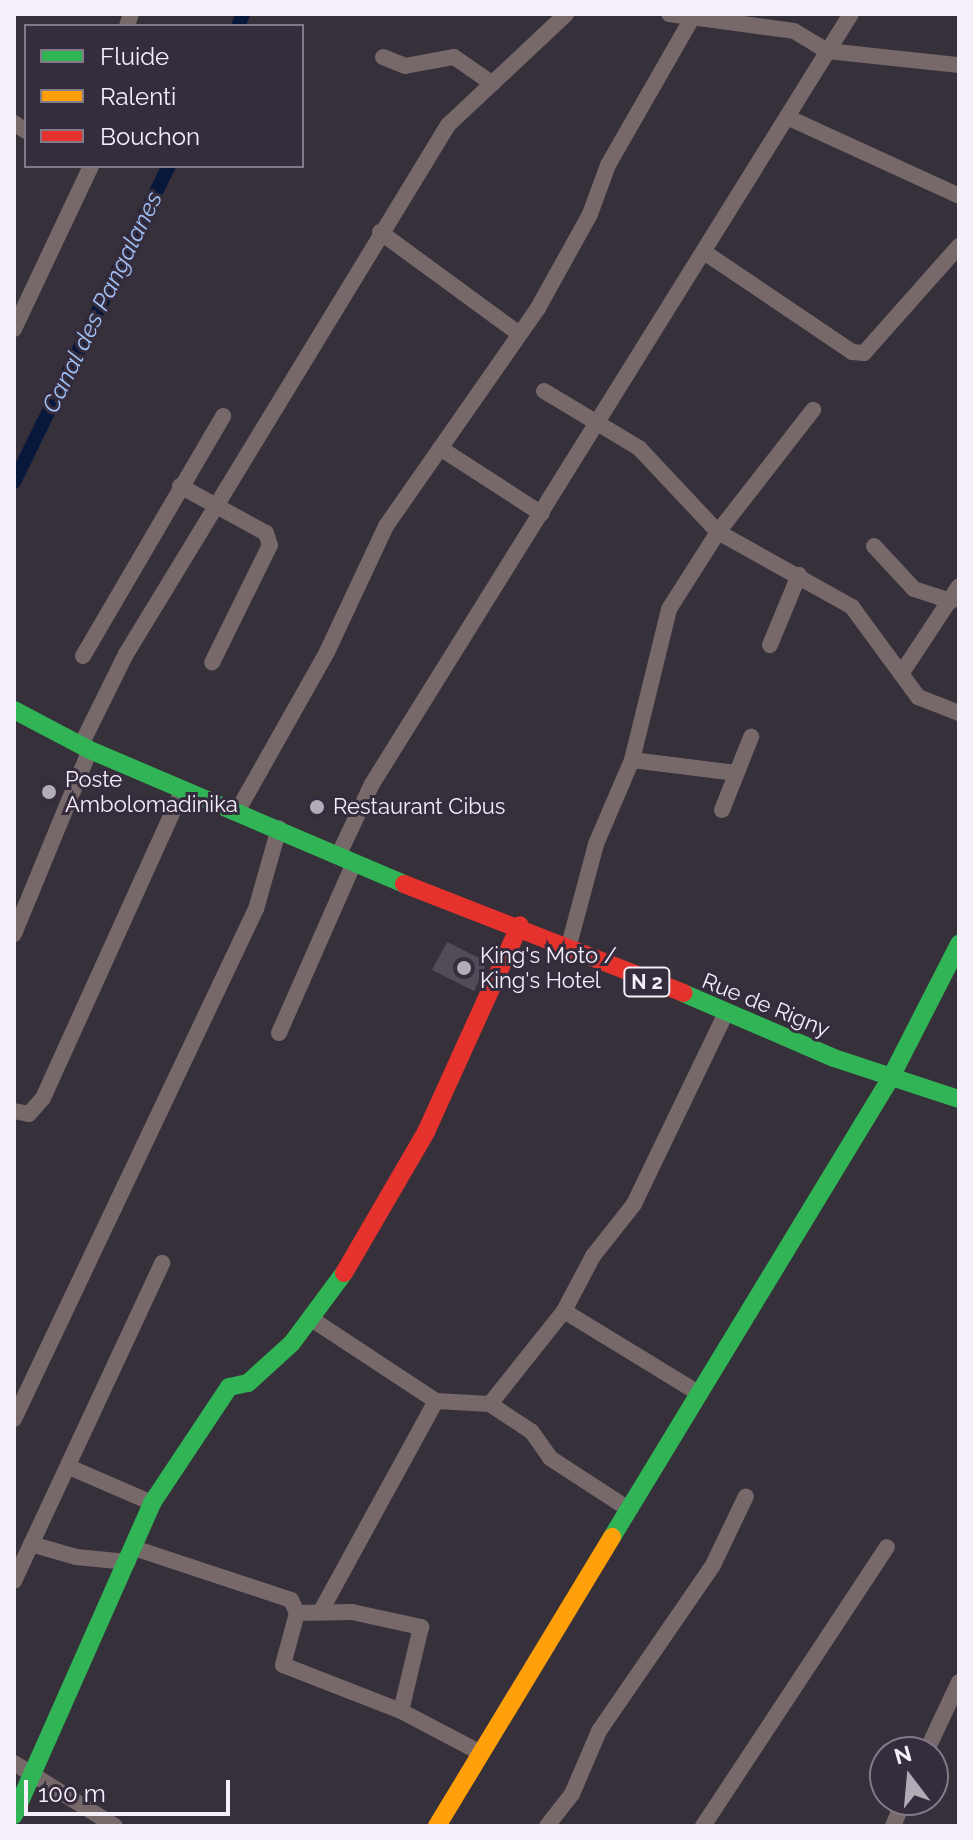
<!DOCTYPE html>
<html>
<head>
<meta charset="utf-8">
<style>
	body { margin:0 }
	#map { position:relative; width:973px; height:1840px; overflow:hidden; background:#353039; font-family:Raleway,sans-serif }
	div>[style] { position:absolute }
	[style*='--x'] { left:calc(var(--x)*1px); top:calc(var(--y)*1px); width:calc(var(--w)*1px); rotate:calc(var(--a)*1deg) }
	.canal>* { height:14px; margin:-7px; padding:0 7px; transform-origin:7px; border-radius:7px; background:#08183a }
	.building>* { inset:0; background:#534c58 }
	.street>* { height:16px; margin:-8px; padding:0 8px; transform-origin:8px; border-radius:8px; background:#77686a }
	.fast>* { height:18px; margin:-9px; padding:0 9px; transform-origin:9px; border-radius:9px; background:#30b455 }
	.slow>* { height:18px; margin:-9px; padding:0 9px; transform-origin:9px; border-radius:9px; background:#ff9f0a }
	.jam>* { height:18px; margin:-9px; padding:0 9px; transform-origin:9px; border-radius:9px; background:#e5322d }
	.dots>* { width:22px; height:22px; translate:-50% -50%; box-sizing:border-box; border:4px solid #352c3d; border-radius:50% }
	span { translate:-50% -50%; white-space:nowrap; text-align:center; line-height:1.15; -webkit-text-stroke:6px #352c3d; paint-order:stroke }
	.shield-label span { padding:2px 6px; background:#352c3d; border:2px solid; border-radius:6px; -webkit-text-stroke-width:0 }
	.shield-label { font-size:20px; color:#f5effa; font-weight:700 }
	.poi-label { font-size:22px; color:#f5effa }
	.left { translate:0 -50%; text-align:left }
	.street-label { font-size:22px; color:#f5effa }
	.water-label { font-size:24px; color:#a1c0f5; font-style:italic }
	.frame { position:absolute; inset:0; border:16px solid #f5effa; pointer-events:none }
	.legend { position:absolute; left:24px; top:24px; width:280px; height:144px; box-sizing:border-box; background:#352c3d; border:2px solid #827a89; margin:0; padding:10px 14px; list-style:none; font-size:24px; color:#f5effa }
	.legend li { display:flex; align-items:center; gap:16px; height:40px }
	.legend b { width:40px; border:2px solid #827a89 }
	.north { position:absolute; left:869px; top:1736px; width:80px; height:80px; box-sizing:border-box; background:#352c3d; border:2px solid #827a89; border-radius:50%; rotate:344deg; font-size:22px; font-weight:700; line-height:32px; text-align:center; color:#f5effa }
	.north::after { content:''; display:block; margin:auto; width:28px; height:36px; background:#b2acb6; clip-path:polygon(50% 0,100% 100%,50% 72%,0 100%) }
	.scale { position:absolute; left:24px; top:1780px; width:206px; height:36px; box-sizing:border-box; border:4px solid #f5effa; border-top:0; padding-left:10px; font-size:24px; line-height:28px; white-space:nowrap; color:#f5effa; -webkit-text-stroke:6px #352c3d; paint-order:stroke }
</style>
</head>
<body>
<div id="map">
	<div class="canal">
		<div style="--x:238;--y:26;--w:13;--a:-67"></div>
		<div style="--x:14;--y:482;--w:352;--a:-63.9"></div>
	</div>
	<div class="building">
		<div style="clip-path:polygon(447px 942px,487px 962px,474px 991px,432px 970px)"></div>
	</div>
	<div class="street">
		<div style="--x:669;--y:14;--w:126;--a:7.7"></div>
		<div style="--x:794;--y:31;--w:39;--a:31"></div>
		<div style="--x:827;--y:51;--w:133;--a:6.1"></div>
		<div style="--x:127;--y:26;--w:13;--a:-72"></div>
		<div style="--x:383;--y:57;--w:24;--a:22"></div>
		<div style="--x:405;--y:66;--w:50;--a:-10.4"></div>
		<div style="--x:454;--y:57;--w:47;--a:34.7"></div>
		<div style="--x:789;--y:118;--w:187;--a:24.6"></div>
		<div style="--x:14;--y:123;--w:14;--a:34"></div>
		<div style="--x:380;--y:232;--w:171;--a:36.2"></div>
		<div style="--x:704;--y:252;--w:179;--a:34"></div>
		<div style="--x:852;--y:352;--w:12;--a:5"></div>
		<div style="--x:864;--y:353;--w:143;--a:-48.4"></div>
		<div style="--x:14;--y:329;--w:180;--a:-64.7"></div>
		<div style="--x:544;--y:391;--w:111;--a:31"></div>
		<div style="--x:639;--y:448;--w:115;--a:46.8"></div>
		<div style="--x:718;--y:532;--w:154;--a:29.2"></div>
		<div style="--x:852;--y:607;--w:112;--a:53.7"></div>
		<div style="--x:918;--y:697;--w:44;--a:21.3"></div>
		<div style="--x:440;--y:448;--w:121;--a:32.9"></div>
		<div style="--x:180;--y:486;--w:98;--a:28.7"></div>
		<div style="--x:266;--y:533;--w:13;--a:72"></div>
		<div style="--x:270;--y:545;--w:131;--a:116.2"></div>
		<div style="--x:874;--y:546;--w:59;--a:47.1"></div>
		<div style="--x:914;--y:589;--w:39;--a:18"></div>
		<div style="--x:770;--y:645;--w:76;--a:-67.5"></div>
		<div style="--x:83;--y:656;--w:278;--a:-59.7"></div>
		<div style="--x:901;--y:674;--w:105;--a:-56.6"></div>
		<div style="--x:81;--y:745;--w:102;--a:-63.7"></div>
		<div style="--x:126;--y:654;--w:619;--a:-58.67"></div>
		<div style="--x:448;--y:125;--w:162;--a:-43.2"></div>
		<div style="--x:632;--y:760;--w:105;--a:7.1"></div>
		<div style="--x:238;--y:810;--w:181;--a:-60.6"></div>
		<div style="--x:327;--y:652;--w:139;--a:-64.9"></div>
		<div style="--x:386;--y:526;--w:266;--a:-55.1"></div>
		<div style="--x:538;--y:308;--w:107;--a:-61"></div>
		<div style="--x:590;--y:214;--w:52;--a:-69.8"></div>
		<div style="--x:608;--y:165;--w:167;--a:-60.2"></div>
		<div style="--x:722;--y:810;--w:79;--a:-68.3"></div>
		<div style="--x:339;--y:854;--w:77;--a:-64.8"></div>
		<div style="--x:372;--y:784;--w:907;--a:-58.12"></div>
		<div style="--x:14;--y:934;--w:199;--a:-67.6"></div>
		<div style="--x:569;--y:945;--w:105;--a:-75"></div>
		<div style="--x:596;--y:844;--w:91;--a:-66.8"></div>
		<div style="--x:632;--y:760;--w:155;--a:-76.2"></div>
		<div style="--x:669;--y:609;--w:91;--a:-57.5"></div>
		<div style="--x:718;--y:532;--w:155;--a:-52.1"></div>
		<div style="--x:279;--y:1033;--w:186;--a:-66.2"></div>
		<div style="--x:14;--y:1111;--w:15;--a:11"></div>
		<div style="--x:29;--y:1114;--w:21;--a:-49"></div>
		<div style="--x:43;--y:1098;--w:339;--a:-65.6"></div>
		<div style="--x:564;--y:1311;--w:159;--a:31.4"></div>
		<div style="--x:313;--y:1320;--w:147;--a:33.4"></div>
		<div style="--x:436;--y:1401;--w:54;--a:3.2"></div>
		<div style="--x:490;--y:1404;--w:50;--a:33.7"></div>
		<div style="--x:532;--y:1432;--w:32;--a:55"></div>
		<div style="--x:550;--y:1458;--w:95;--a:33"></div>
		<div style="--x:490;--y:1404;--w:119;--a:-51.5"></div>
		<div style="--x:564;--y:1311;--w:62;--a:-62.2"></div>
		<div style="--x:593;--y:1256;--w:66;--a:-51.7"></div>
		<div style="--x:634;--y:1204;--w:210;--a:-64.3"></div>
		<div style="--x:14;--y:1419;--w:565;--a:-64.62"></div>
		<div style="--x:256;--y:909;--w:84;--a:-74.1"></div>
		<div style="--x:69;--y:1467;--w:90;--a:23.4"></div>
		<div style="--x:31;--y:1544;--w:47;--a:16.1"></div>
		<div style="--x:76;--y:1557;--w:52;--a:5.5"></div>
		<div style="--x:134;--y:1548;--w:165;--a:18.3"></div>
		<div style="--x:291;--y:1600;--w:14;--a:65"></div>
		<div style="--x:297;--y:1613;--w:54;--a:105.1"></div>
		<div style="--x:283;--y:1665;--w:127;--a:21.3"></div>
		<div style="--x:401;--y:1711;--w:90;--a:27.7"></div>
		<div style="--x:14;--y:1581;--w:351;--a:-65"></div>
		<div style="--x:322;--y:1609;--w:237;--a:-61.3"></div>
		<div style="--x:297;--y:1613;--w:55;--a:-1"></div>
		<div style="--x:352;--y:1612;--w:71;--a:12.3"></div>
		<div style="--x:421;--y:1627;--w:86;--a:103.4"></div>
		<div style="--x:926;--y:1752;--w:77;--a:-64.8"></div>
		<div style="--x:14;--y:1763;--w:119;--a:32"></div>
		<div style="--x:547;--y:1826;--w:41;--a:-52"></div>
		<div style="--x:572;--y:1794;--w:69;--a:-66.8"></div>
		<div style="--x:599;--y:1731;--w:201;--a:-55.5"></div>
		<div style="--x:713;--y:1565;--w:76;--a:-64.4"></div>
		<div style="--x:703;--y:1826;--w:334;--a:-56.6"></div>
		<div style="--x:893;--y:1826;--w:28;--a:-67"></div>
	</div>
	<div class="fast">
		<div style="--x:14;--y:710;--w:86;--a:27.8"></div>
		<div style="--x:90;--y:750;--w:341;--a:23.1"></div>
		<div style="--x:683;--y:993;--w:164;--a:23.3"></div>
		<div style="--x:834;--y:1058;--w:132;--a:18.2"></div>
		<div style="--x:612;--y:1537;--w:536;--a:-58.74"></div>
		<div style="--x:890;--y:1079;--w:152;--a:-62.9"></div>
		<div style="--x:14;--y:1815;--w:341;--a:-66.1"></div>
		<div style="--x:152;--y:1503;--w:139;--a:-56.4"></div>
		<div style="--x:229;--y:1387;--w:19;--a:-12"></div>
		<div style="--x:248;--y:1383;--w:59;--a:-42.3"></div>
		<div style="--x:292;--y:1343;--w:87;--a:-53.4"></div>
	</div>
	<div class="slow">
		<div style="--x:437;--y:1826;--w:338;--a:-58.8"></div>
	</div>
	<div class="jam">
		<div style="--x:404;--y:884;--w:300;--a:21.3"></div>
		<div style="--x:344;--y:1273;--w:163;--a:-59.8"></div>
		<div style="--x:426;--y:1132;--w:227;--a:-65.6"></div>
	</div>
	<div class="dots">
		<div style="left:49px;top:792px;background:#b2acb6"></div>
		<div style="left:317px;top:807px;background:#b2acb6"></div>
		<div style="left:464px;top:968px;background:#b2acb6"></div>
	</div>
	<div class="shield-label">
		<span style="left:647px;top:982px">N 2</span>
	</div>
	<div class="poi-label">
		<span class="left" style="left:65px;top:792px">Poste<br>Ambolomadinika</span>
		<span class="left" style="left:333px;top:807px">Restaurant Cibus</span>
		<span class="left" style="left:480px;top:968px">King's Moto /<br>King's Hotel</span>
	</div>
	<div class="street-label">
		<span style="left:766px;top:1005px;rotate:22deg">Rue de Rigny</span>
	</div>
	<div class="water-label">
		<span style="left:102px;top:302px;rotate:-64deg">Canal des Pangalanes</span>
	</div>
	<div class="frame"></div>
	<ul class="legend">
	<li><b style="height:10px;background:#30b455"></b>Fluide</li>
	<li><b style="height:10px;background:#ff9f0a"></b>Ralenti</li>
	<li><b style="height:10px;background:#e5322d"></b>Bouchon</li>
	</ul>
	<div class="north">N</div>
	<div class="scale">100 m</div>
</div>
</body>
</html>
